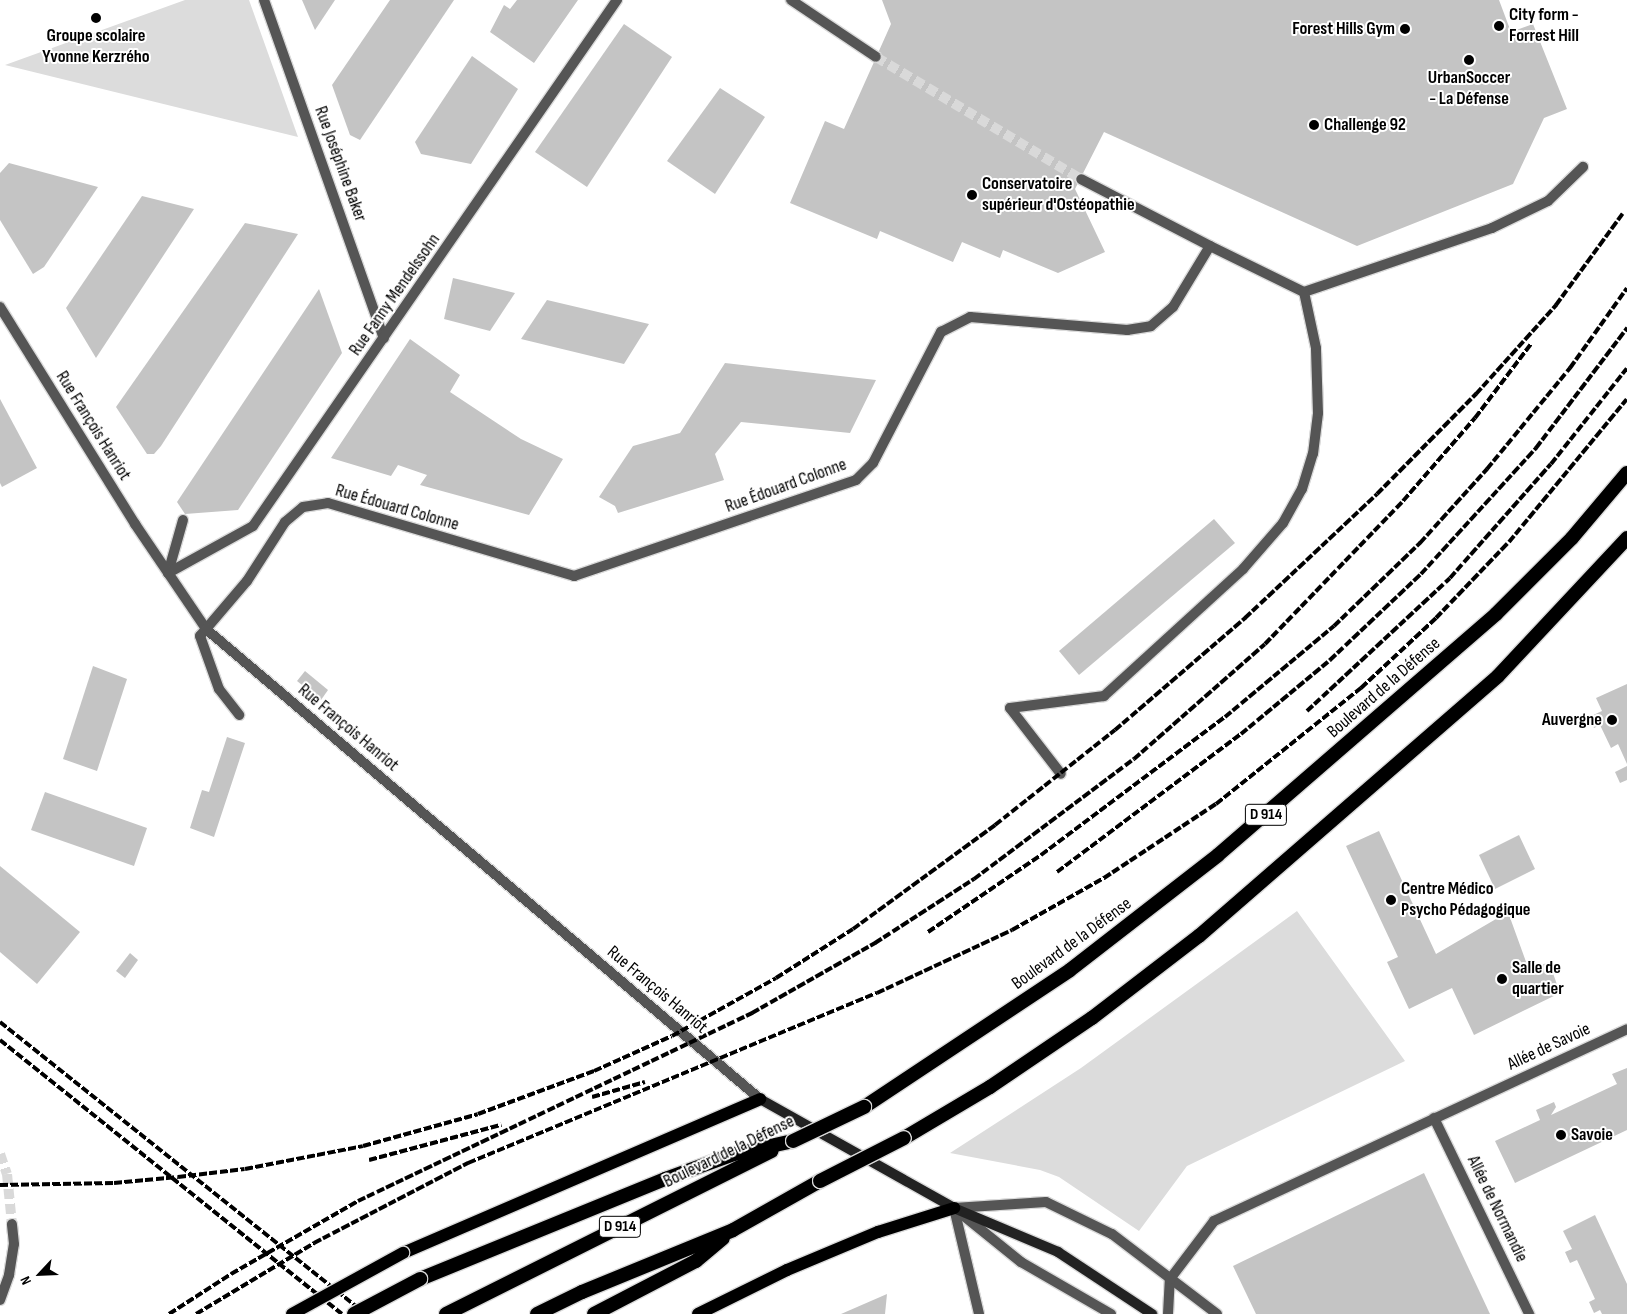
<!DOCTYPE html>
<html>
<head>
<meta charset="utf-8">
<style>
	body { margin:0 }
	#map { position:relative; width:1627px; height:1314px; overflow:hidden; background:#fff; font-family:"Sofia Sans Condensed",sans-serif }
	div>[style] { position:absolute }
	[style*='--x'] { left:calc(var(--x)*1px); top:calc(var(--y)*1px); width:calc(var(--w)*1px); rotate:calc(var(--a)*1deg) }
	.green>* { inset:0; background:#dcdcdc }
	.building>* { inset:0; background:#c4c4c4 }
	.minor-tunnel>* { height:10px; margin-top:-5px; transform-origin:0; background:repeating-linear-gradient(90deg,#d9d9d9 0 10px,transparent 0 15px) }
	.roads { filter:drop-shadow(1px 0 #dbdbdb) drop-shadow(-1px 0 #dbdbdb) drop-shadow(0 1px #dbdbdb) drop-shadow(0 -1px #dbdbdb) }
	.service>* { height:10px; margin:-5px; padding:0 5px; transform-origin:5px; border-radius:5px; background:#555 }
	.pedestrian>* { height:10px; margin:-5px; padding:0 5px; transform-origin:5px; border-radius:5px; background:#555 }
	.minor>* { height:10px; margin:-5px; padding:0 5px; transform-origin:5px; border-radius:5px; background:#555 }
	.tertiary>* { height:10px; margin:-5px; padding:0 5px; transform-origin:5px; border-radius:5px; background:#555 }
	.secondary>* { height:10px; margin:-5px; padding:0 5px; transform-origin:5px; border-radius:5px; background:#222 }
	.primary>* { height:12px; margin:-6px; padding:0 6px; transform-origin:6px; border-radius:6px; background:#000 }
	.trunk>* { height:14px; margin:-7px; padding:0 7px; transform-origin:7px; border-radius:7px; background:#000 }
	.rail>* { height:4px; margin-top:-2px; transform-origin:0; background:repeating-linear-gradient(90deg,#000 0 8px,transparent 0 10.5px) }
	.bridges { filter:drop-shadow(1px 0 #dbdbdb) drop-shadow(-1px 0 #dbdbdb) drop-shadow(0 1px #dbdbdb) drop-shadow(0 -1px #dbdbdb) }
	.primary-bridge>* { height:12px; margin:-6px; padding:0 6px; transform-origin:6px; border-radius:6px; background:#000 }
	.trunk-bridge>* { height:14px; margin:-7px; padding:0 7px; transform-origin:7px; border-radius:7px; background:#000 }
	.dots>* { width:14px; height:14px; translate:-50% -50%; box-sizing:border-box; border:2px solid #fff; border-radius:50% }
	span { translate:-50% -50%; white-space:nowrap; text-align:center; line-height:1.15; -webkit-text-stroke:4px #fff; paint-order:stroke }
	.shield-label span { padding:1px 4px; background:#fff; border:1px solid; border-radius:4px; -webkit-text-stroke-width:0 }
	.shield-label { font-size:16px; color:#000; font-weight:700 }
	.poi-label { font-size:18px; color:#000; font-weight:700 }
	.left { translate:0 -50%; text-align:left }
	.right { translate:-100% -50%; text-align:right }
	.street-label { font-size:18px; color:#000 }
	.north { position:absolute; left:15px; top:1249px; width:50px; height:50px; -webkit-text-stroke:4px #fff; paint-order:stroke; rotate:245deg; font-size:14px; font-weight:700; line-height:20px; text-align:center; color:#000 }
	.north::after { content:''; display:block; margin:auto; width:18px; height:22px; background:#000; clip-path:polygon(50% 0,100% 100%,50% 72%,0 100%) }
</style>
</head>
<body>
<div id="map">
	<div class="green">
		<div style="clip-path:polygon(185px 0,249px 0,298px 137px,5px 65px)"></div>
		<div style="clip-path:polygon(1297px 911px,1405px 1061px,1187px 1166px,1139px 1231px,1059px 1177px,1040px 1170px,950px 1153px,1081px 1068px)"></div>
	</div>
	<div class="building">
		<div style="clip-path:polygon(302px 0,335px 0,315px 30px)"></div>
		<div style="clip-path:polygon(390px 0,454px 0,360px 140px,350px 135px,332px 85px)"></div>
		<div style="clip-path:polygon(517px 0,578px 0,534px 63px,490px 32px,504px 5px,510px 9px)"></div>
		<div style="clip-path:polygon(882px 0,1499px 0,1511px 32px,1533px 24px,1567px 109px,1544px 118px,1513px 184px,1357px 246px,1104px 132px,1075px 189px,1105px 252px,1058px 273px,1003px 250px,1000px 258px,962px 242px,953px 262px,880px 231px,877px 239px,790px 203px,825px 121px,844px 129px,891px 24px)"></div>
		<div style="clip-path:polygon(624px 24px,672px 57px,587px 187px,535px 152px)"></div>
		<div style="clip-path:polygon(472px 56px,518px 89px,471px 164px,421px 154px,415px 142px)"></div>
		<div style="clip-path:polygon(720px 88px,765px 117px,715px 194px,667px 161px)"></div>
		<div style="clip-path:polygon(9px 163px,98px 187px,44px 267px,33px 274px,0 220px,0 173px)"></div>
		<div style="clip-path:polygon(142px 196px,194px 209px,96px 358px,66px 308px)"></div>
		<div style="clip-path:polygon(245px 223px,298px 234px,161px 446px,154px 454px,147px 454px,116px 407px)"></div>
		<div style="clip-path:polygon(453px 278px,515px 293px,490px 331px,444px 319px)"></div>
		<div style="clip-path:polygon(319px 289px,342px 353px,238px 510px,185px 514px,177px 502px)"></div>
		<div style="clip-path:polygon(547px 300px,649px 324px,624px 364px,521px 339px)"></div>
		<div style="clip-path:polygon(410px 339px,460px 375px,450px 392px,521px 439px,563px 459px,529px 515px,420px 485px,427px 475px,398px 465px,391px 476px,331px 458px)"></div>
		<div style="clip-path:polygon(725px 363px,876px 380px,850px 433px,741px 422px,715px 454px,724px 480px,618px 513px,615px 506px,599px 497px,633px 446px,680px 433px)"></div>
		<div style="clip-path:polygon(0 399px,37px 468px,2px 487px,0 483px)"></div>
		<div style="clip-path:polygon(1214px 519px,1235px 543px,1079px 675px,1059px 651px)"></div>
		<div style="clip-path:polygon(93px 666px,127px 679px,97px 771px,63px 759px)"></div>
		<div style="clip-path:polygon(305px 671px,328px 690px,321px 700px,297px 681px)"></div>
		<div style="clip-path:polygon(1627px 684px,1627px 764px,1618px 744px,1611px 748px,1600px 725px,1594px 728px,1589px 717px,1602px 711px,1596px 698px)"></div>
		<div style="clip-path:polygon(227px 737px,245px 743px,214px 837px,190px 828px,202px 790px,209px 792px)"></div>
		<div style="clip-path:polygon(1627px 766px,1627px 780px,1620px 783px,1615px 772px)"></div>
		<div style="clip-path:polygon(45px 792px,147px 828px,134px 866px,31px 830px)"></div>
		<div style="clip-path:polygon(1379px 831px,1436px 954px,1508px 912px,1529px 970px,1549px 962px,1560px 993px,1474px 1035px,1452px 988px,1409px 1009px,1387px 962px,1398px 957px,1346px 846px)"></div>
		<div style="clip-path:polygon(1519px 835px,1535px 869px,1495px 889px,1479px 855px)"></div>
		<div style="clip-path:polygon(0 866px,80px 932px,37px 984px,0 952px)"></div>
		<div style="clip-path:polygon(130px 953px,138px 960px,125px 978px,116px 971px)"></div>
		<div style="clip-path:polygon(1627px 1068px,1627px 1130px,1515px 1183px,1495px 1141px,1540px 1120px,1536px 1110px,1554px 1102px,1556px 1107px,1551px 1115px,1617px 1084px,1612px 1074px)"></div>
		<div style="clip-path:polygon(1424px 1173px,1490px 1314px,1256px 1314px,1233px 1266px)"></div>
		<div style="clip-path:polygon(1595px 1215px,1627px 1284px,1627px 1314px,1602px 1314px,1600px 1310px,1594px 1313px,1589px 1302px,1595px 1299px,1577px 1260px,1570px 1263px,1565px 1252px,1572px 1249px,1563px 1231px)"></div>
		<div style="clip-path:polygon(887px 1294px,885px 1314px,841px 1314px)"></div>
	</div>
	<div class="minor-tunnel">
		<div style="--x:876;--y:57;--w:239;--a:30.8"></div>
		<div style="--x:0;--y:1154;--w:21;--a:71"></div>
		<div style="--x:7;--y:1174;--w:50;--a:84.3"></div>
	</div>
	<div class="roads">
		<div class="service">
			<div style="--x:1210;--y:246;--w:105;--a:26.1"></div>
			<div style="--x:1304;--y:292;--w:199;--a:-18.8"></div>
			<div style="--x:1492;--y:228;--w:62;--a:-25.7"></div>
			<div style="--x:1548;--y:201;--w:49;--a:-44.2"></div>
			<div style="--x:168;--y:573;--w:55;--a:-74.2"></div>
			<div style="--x:206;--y:629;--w:9;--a:131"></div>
			<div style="--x:200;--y:636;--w:56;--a:70.3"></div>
			<div style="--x:219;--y:689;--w:33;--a:52"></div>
			<div style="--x:1010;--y:708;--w:95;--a:-7.3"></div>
			<div style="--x:1104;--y:696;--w:188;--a:-42.4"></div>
			<div style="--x:1243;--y:569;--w:61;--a:-49"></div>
			<div style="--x:1283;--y:523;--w:39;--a:-61"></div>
			<div style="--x:1302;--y:489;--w:37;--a:-73"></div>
			<div style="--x:1313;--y:454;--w:41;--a:-83"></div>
			<div style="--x:1318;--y:413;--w:65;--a:-91.8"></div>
			<div style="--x:1316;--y:348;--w:57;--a:-102.1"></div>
			<div style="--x:1010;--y:708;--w:83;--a:52.3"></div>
			<div style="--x:954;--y:1208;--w:92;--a:-3.7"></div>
			<div style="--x:1046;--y:1202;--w:73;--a:25.9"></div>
			<div style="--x:1112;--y:1234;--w:132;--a:37.3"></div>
			<div style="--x:959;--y:1212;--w:80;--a:38.9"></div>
			<div style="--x:1021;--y:1262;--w:104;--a:30"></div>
			<div style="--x:1168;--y:1314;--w:35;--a:-87"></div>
			<div style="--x:1170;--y:1279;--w:73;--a:-52.8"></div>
			<div style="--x:1214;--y:1221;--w:455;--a:-24.9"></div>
		</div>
		<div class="pedestrian">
			<div style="--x:264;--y:0;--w:359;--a:70.5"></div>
			<div style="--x:168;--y:573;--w:97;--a:-28.9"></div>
			<div style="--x:253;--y:526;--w:640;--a:-55.32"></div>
		</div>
		<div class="minor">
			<div style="--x:791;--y:0;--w:102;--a:33.8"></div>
			<div style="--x:206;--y:629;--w:63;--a:-49.5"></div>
			<div style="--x:247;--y:581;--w:70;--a:-57.2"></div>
			<div style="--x:285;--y:522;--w:23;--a:-40"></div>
			<div style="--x:303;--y:507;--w:25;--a:-9"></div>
			<div style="--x:328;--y:503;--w:257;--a:16.5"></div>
			<div style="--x:574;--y:576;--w:298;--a:-18.8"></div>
			<div style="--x:856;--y:480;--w:24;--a:-45"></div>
			<div style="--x:873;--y:463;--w:148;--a:-62.6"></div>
			<div style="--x:941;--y:332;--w:33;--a:-27"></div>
			<div style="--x:970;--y:317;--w:158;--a:4.7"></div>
			<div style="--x:1127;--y:330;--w:24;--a:-9"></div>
			<div style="--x:1151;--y:326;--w:29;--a:-41"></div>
			<div style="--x:1173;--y:307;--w:71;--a:-58.8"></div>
			<div style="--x:1210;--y:246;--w:145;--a:-152.6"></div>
			<div style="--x:1434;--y:1118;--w:218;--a:64.1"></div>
			<div style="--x:954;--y:1208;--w:109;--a:76.7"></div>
			<div style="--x:0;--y:1300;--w:27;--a:-70"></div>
			<div style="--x:9;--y:1275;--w:31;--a:-81"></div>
			<div style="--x:14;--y:1244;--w:20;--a:-96"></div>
		</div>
		<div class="tertiary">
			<div style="--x:0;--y:307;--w:256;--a:58.1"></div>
			<div style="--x:135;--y:524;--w:127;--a:55.9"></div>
			<div style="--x:206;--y:629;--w:727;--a:40.31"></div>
		</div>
		<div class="secondary">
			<div style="--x:760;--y:1099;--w:223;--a:29.3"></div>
			<div style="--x:954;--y:1208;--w:113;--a:22.9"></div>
			<div style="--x:1058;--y:1252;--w:113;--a:33.4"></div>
		</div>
		<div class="primary">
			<div style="--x:403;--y:1253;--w:389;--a:-23.3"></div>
			<div style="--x:698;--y:1314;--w:99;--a:-26.3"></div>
			<div style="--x:787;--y:1270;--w:99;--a:-22.7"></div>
			<div style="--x:878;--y:1232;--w:80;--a:-17.5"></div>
		</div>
		<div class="trunk">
			<div style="--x:864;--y:1107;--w:247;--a:-33.6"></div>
			<div style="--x:1070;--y:970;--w:187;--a:-37.8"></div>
			<div style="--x:1218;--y:855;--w:368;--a:-40.9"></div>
			<div style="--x:1496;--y:614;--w:107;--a:-45"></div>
			<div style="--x:1572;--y:538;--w:85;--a:-49.8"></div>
			<div style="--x:904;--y:1138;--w:100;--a:-30.7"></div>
			<div style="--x:990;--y:1087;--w:123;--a:-34.1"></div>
			<div style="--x:1092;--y:1018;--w:135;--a:-37.5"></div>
			<div style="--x:1199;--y:936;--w:396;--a:-41"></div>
			<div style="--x:1498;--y:676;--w:189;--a:-46.9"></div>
			<div style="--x:420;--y:1279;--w:265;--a:-22.2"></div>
			<div style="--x:665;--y:1179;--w:73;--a:-19.9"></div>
			<div style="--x:734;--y:1154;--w:60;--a:-12.4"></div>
			<div style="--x:446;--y:1314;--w:364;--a:-26.6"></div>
			<div style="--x:537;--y:1314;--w:50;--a:-26.1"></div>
			<div style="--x:582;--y:1292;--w:163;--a:-22.3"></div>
			<div style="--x:733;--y:1230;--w:100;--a:-29.4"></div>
			<div style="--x:594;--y:1314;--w:115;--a:-27.5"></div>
			<div style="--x:696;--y:1261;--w:35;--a:-40"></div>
		</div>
	</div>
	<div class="rail">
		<div style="--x:1307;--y:711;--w:195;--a:-42.9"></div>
		<div style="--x:1450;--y:578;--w:152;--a:-48.5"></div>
		<div style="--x:1551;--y:464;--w:122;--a:-51.6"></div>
		<div style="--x:1057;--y:872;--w:230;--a:-36.9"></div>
		<div style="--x:1241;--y:734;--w:116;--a:-39.7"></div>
		<div style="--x:1330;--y:660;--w:125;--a:-43.4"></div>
		<div style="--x:1421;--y:574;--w:171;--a:-47.6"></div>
		<div style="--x:1536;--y:448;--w:151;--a:-52.8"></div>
		<div style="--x:928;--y:932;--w:137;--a:-34.3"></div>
		<div style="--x:1041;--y:855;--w:230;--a:-36.9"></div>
		<div style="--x:1225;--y:717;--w:142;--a:-39.9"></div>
		<div style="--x:1334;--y:626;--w:120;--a:-44"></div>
		<div style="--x:1420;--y:543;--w:100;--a:-47.8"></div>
		<div style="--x:1487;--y:469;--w:131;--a:-50.6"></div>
		<div style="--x:1570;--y:368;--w:98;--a:-54.5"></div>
		<div style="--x:0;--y:1022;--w:468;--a:38.6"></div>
		<div style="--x:0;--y:1040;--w:438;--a:38.7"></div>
		<div style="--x:592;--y:1097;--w:55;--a:-15.8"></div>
		<div style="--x:369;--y:1160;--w:137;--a:-14.9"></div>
		<div style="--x:0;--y:1185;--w:114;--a:-1"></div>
		<div style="--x:114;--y:1183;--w:64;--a:-5.4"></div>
		<div style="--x:178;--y:1177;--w:67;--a:-6.8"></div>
		<div style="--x:245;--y:1169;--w:120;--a:-11"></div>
		<div style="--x:363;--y:1146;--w:119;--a:-15.5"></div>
		<div style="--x:478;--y:1114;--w:124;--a:-20.3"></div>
		<div style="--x:594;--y:1071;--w:85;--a:-24.2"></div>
		<div style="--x:672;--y:1036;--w:119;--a:-29.1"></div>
		<div style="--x:776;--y:978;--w:91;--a:-32.5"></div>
		<div style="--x:853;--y:929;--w:176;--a:-36.2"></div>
		<div style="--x:995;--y:825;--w:153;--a:-38.4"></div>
		<div style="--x:1115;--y:730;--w:172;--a:-40.7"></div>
		<div style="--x:1245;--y:618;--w:181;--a:-43.2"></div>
		<div style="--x:1377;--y:494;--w:141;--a:-45.3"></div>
		<div style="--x:1476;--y:394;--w:120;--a:-48"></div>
		<div style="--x:1556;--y:305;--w:114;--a:-53.9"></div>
		<div style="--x:169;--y:1314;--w:74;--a:-32.8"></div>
		<div style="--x:231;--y:1274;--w:146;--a:-29.9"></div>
		<div style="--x:358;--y:1201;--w:437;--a:-25.5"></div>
		<div style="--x:752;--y:1013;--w:142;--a:-29.6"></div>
		<div style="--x:875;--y:943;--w:118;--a:-32.9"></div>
		<div style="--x:974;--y:879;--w:200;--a:-36.9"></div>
		<div style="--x:1134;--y:759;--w:174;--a:-41.3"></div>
		<div style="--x:1265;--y:644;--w:199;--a:-46"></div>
		<div style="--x:1403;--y:501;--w:110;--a:-49.1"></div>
		<div style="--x:1475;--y:418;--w:93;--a:-52.9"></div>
		<div style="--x:196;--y:1314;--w:138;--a:-31"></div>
		<div style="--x:314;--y:1243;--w:174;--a:-27.5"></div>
		<div style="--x:468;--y:1163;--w:443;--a:-22.6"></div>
		<div style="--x:877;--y:993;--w:149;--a:-25"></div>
		<div style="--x:1012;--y:930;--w:106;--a:-29.5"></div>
		<div style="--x:1104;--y:878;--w:134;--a:-33.5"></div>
		<div style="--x:1216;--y:804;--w:186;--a:-38.7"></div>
		<div style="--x:1361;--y:688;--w:103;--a:-43"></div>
		<div style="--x:1436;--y:618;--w:105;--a:-46.2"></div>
		<div style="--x:1509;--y:542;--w:185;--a:-50.5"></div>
	</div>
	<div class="bridges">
		<div class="primary-bridge">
			<div style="--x:292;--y:1314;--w:127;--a:-28.8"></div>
		</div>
		<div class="trunk-bridge">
			<div style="--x:793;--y:1141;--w:79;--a:-25.6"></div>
			<div style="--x:820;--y:1181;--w:94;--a:-27.1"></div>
			<div style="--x:354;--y:1314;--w:75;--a:-27.9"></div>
		</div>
	</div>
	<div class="dots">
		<div style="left:96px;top:18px;background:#000"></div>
		<div style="left:1499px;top:26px;background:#000"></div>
		<div style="left:1405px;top:29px;background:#000"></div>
		<div style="left:1469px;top:60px;background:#000"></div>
		<div style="left:1314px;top:125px;background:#000"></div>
		<div style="left:972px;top:195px;background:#000"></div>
		<div style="left:1612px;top:720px;background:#000"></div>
		<div style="left:1391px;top:900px;background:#000"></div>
		<div style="left:1502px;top:979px;background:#000"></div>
		<div style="left:1561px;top:1135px;background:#000"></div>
	</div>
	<div class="shield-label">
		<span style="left:1266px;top:815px">D 914</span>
		<span style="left:620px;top:1227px">D 914</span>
	</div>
	<div class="poi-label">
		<span class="left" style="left:1509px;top:26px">City form -<br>Forrest Hill</span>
		<span class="right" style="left:1395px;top:29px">Forest Hills Gym</span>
		<span style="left:96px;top:47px">Groupe scolaire<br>Yvonne Kerzrého</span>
		<span style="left:1469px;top:89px">UrbanSoccer<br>- La Défense</span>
		<span class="left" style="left:1324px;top:125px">Challenge 92</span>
		<span class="left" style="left:982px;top:195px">Conservatoire<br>supérieur d'Ostéopathie</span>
		<span class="right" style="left:1602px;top:720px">Auvergne</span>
		<span class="left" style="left:1401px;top:900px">Centre Médico<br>Psycho Pédagogique</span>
		<span class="left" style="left:1512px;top:979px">Salle de<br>quartier</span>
		<span class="left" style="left:1571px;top:1135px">Savoie</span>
	</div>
	<div class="street-label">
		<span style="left:340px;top:164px;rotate:70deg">Rue Joséphine Baker</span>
		<span style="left:395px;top:295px;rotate:-55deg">Rue Fanny Mendelssohn</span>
		<span style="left:93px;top:426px;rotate:58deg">Rue François Hanriot</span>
		<span style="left:786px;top:486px;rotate:-20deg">Rue Édouard Colonne</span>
		<span style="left:397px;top:508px;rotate:16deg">Rue Édouard Colonne</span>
		<span style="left:1384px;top:688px;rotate:-41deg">Boulevard de la Défense</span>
		<span style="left:348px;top:728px;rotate:40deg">Rue François Hanriot</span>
		<span style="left:1072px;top:944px;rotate:-36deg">Boulevard de la Défense</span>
		<span style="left:657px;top:990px;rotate:40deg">Rue François Hanriot</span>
		<span style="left:1549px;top:1047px;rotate:-25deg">Allée de Savoie</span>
		<span style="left:729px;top:1152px;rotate:-26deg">Boulevard de la Défense</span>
		<span style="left:1497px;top:1209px;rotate:64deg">Allée de Normandie</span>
	</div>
	<div class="north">N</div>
</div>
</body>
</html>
